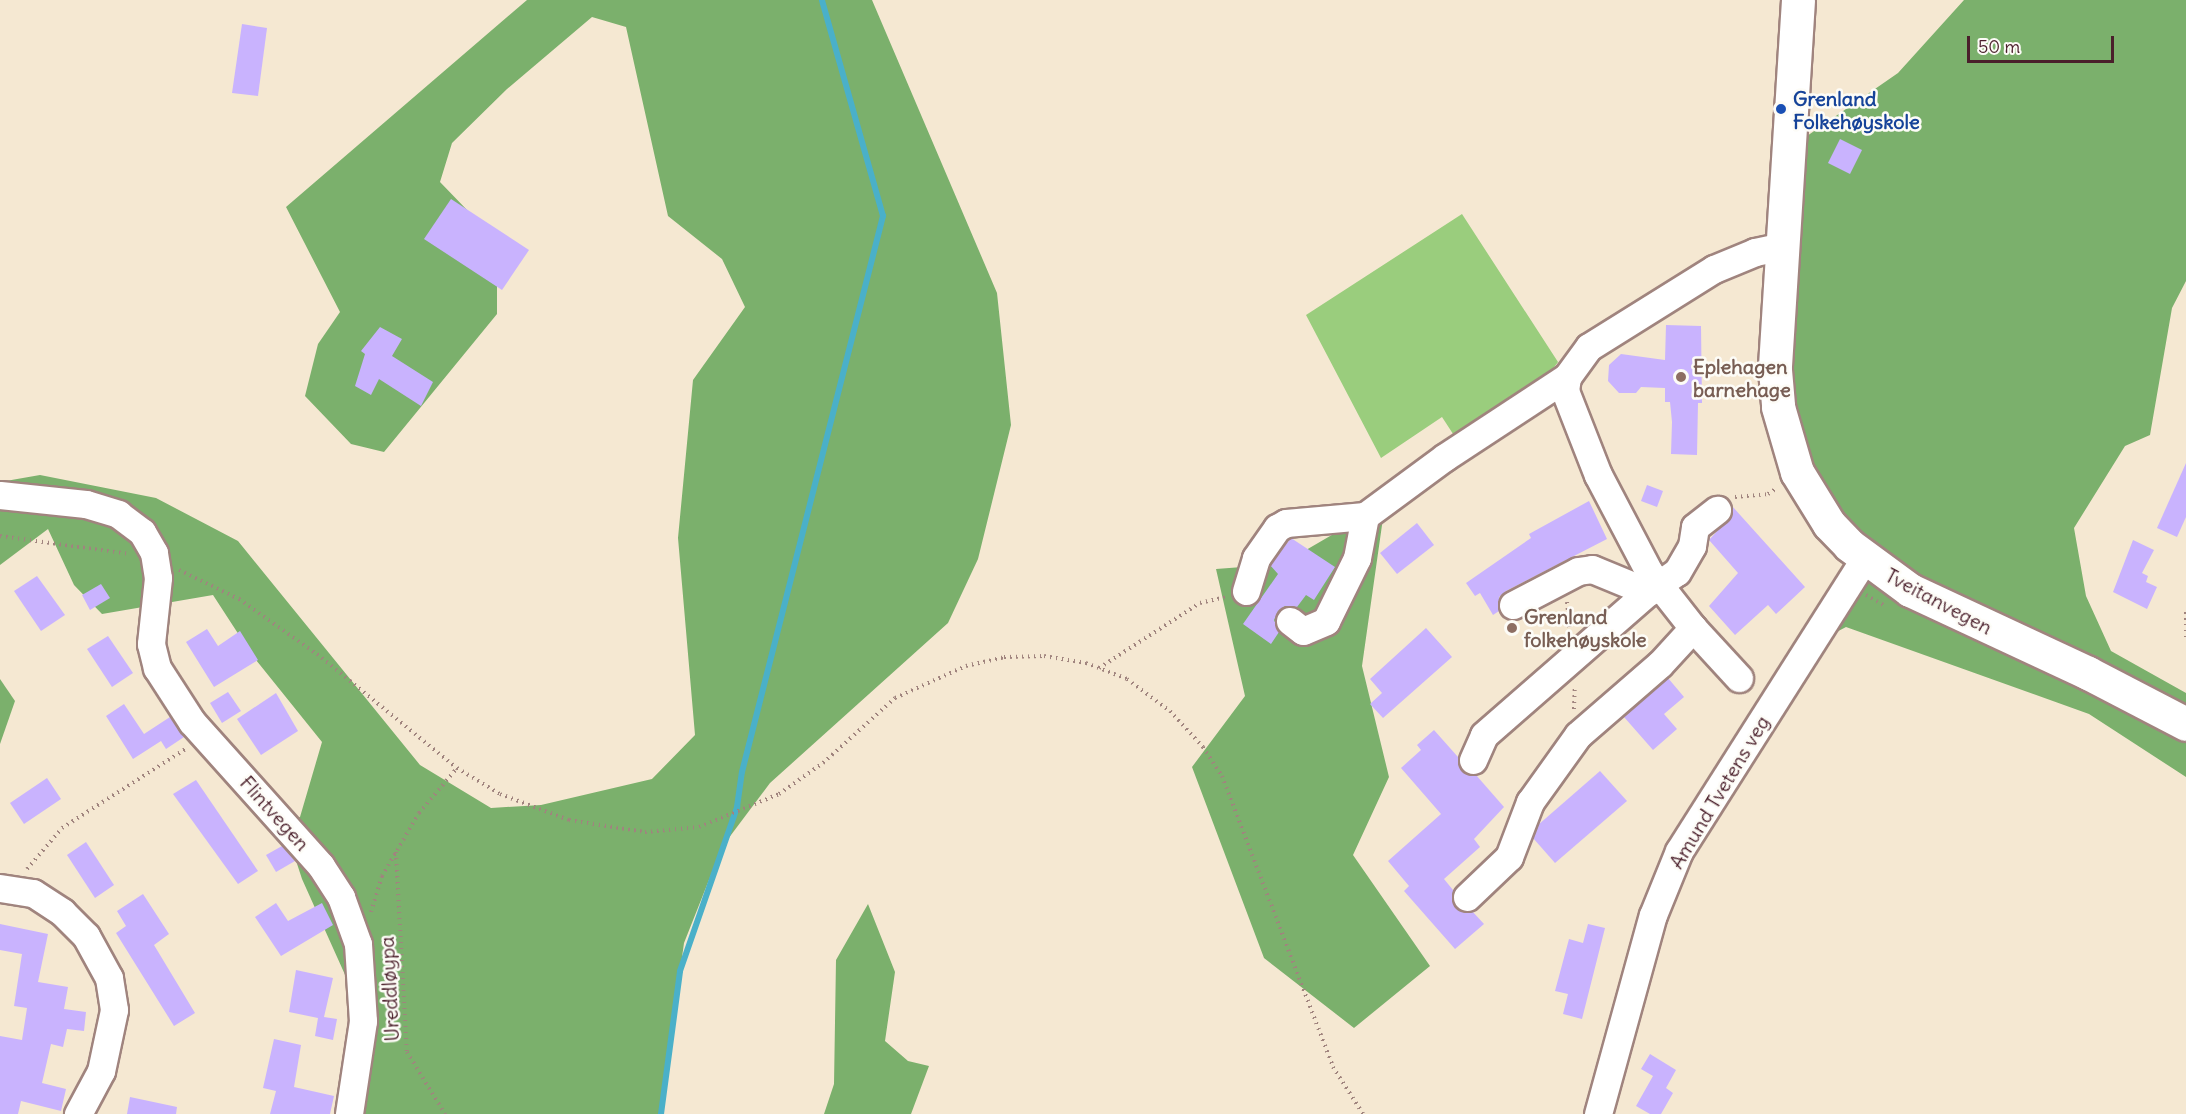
<!DOCTYPE html>
<html>
<head>
<meta charset="utf-8">
<style>
	body { margin:0 }
	#map { position:relative; width:2186px; height:1114px; overflow:hidden; background:#f5e8d2; font-family:Delius,sans-serif }
	div>[style] { position:absolute }
	[style*='--x'] { left:calc(var(--x)*1px); top:calc(var(--y)*1px); width:calc(var(--w)*1px); rotate:calc(var(--a)*1deg) }
	.green>* { inset:0; background:#9acd7d }
	.forest>* { inset:0; background:#7bb06c }
	.stream>* { height:6px; margin:-3px; padding:0 3px; transform-origin:3px; border-radius:3px; background:#4ab0c9 }
	.building>* { inset:0; background:#c9b3fe }
	.path>* { height:4px; margin-top:-2px; transform-origin:0; background:repeating-linear-gradient(90deg,#a0847e 0 1.5px,transparent 0 6px) }
	.roads { filter:drop-shadow(2px 0 #a0847e) drop-shadow(-2px 0 #a0847e) drop-shadow(0 2px #a0847e) drop-shadow(0 -2px #a0847e) }
	.minor>* { height:27px; margin:-13.5px; padding:0 13.5px; transform-origin:13.5px; border-radius:13.5px; background:#fff }
	.major>* { height:33px; margin:-16.5px; padding:0 16.5px; transform-origin:16.5px; border-radius:16.5px; background:#fff }
	.dots>* { width:16px; height:16px; translate:-50% -50%; box-sizing:border-box; border:3px solid #fdfcf7; border-radius:50% }
	span { translate:-50% -50%; white-space:nowrap; text-align:center; line-height:1.15; -webkit-text-stroke:5px #fdfcf7; paint-order:stroke }
	.transit-label { font-size:20px; color:#164399; font-weight:700 }
	.left { translate:0 -50%; text-align:left }
	.education-label { font-size:20px; color:#785e54; font-weight:700 }
	.street-label { font-size:20px; color:#4a1f2b }
	.scale { position:absolute; left:1967px; top:36px; width:147px; height:27px; box-sizing:border-box; border:3px solid #4a1f2b; border-top:0; padding-left:8px; font-size:18px; line-height:21px; white-space:nowrap; color:#4a1f2b; -webkit-text-stroke:4px #fdfcf7; paint-order:stroke }
</style>
</head>
<body>
<div id="map">
	<div class="green">
		<div style="clip-path:polygon(1462px 214px,1558px 362px,1549px 374px,1457px 440px,1442px 417px,1381px 458px,1306px 315px)"></div>
	</div>
	<div class="forest">
		<div style="clip-path:polygon(527px 0,872px 0,997px 293px,1011px 425px,978px 559px,948px 623px,770px 783px,722px 847px,684px 943px,660px 1114px,342px 1114px,364px 1017px,302px 879px,284px 824px,300px 817px,322px 742px,252px 655px,213px 595px,102px 614px,74px 585px,48px 529px,0 565px,0 482px,40px 475px,156px 498px,238px 541px,420px 765px,491px 808px,541px 805px,652px 779px,695px 735px,678px 538px,693px 380px,745px 307px,722px 259px,668px 216px,626px 27px,592px 17px,507px 89px,452px 143px,440px 182px,497px 241px,497px 314px,384px 452px,351px 444px,305px 396px,318px 344px,340px 312px,286px 207px)"></div>
		<div style="clip-path:polygon(1964px 0,2186px 0,2186px 281px,2172px 308px,2150px 435px,2125px 446px,2074px 528px,2086px 596px,2111px 651px,2186px 693px,2186px 777px,2089px 714px,1846px 627px,1810px 646px,1871px 561px,1814px 497px,1778px 389px,1794px 145px,1898px 73px)"></div>
		<div style="clip-path:polygon(1385px 504px,1362px 666px,1389px 777px,1353px 855px,1430px 966px,1354px 1028px,1264px 958px,1192px 767px,1245px 696px,1216px 569px,1282px 564px)"></div>
		<div style="clip-path:polygon(0 679px,15px 701px,0 744px)"></div>
		<div style="clip-path:polygon(868px 904px,895px 972px,885px 1041px,908px 1061px,929px 1066px,911px 1114px,824px 1114px,834px 1084px,836px 960px)"></div>
	</div>
	<div class="stream">
		<div style="--x:661;--y:1114;--w:144;--a:-82.4"></div>
		<div style="--x:680;--y:971;--w:174;--a:-70.8"></div>
		<div style="--x:737;--y:807;--w:35;--a:-82"></div>
		<div style="--x:742;--y:772;--w:574;--a:-75.77"></div>
		<div style="--x:883;--y:216;--w:224;--a:-105.8"></div>
	</div>
	<div class="building">
		<div style="clip-path:polygon(242px 24px,267px 28px,258px 96px,232px 93px)"></div>
		<div style="clip-path:polygon(1840px 139px,1862px 150px,1850px 174px,1828px 163px)"></div>
		<div style="clip-path:polygon(451px 199px,529px 250px,502px 290px,424px 239px)"></div>
		<div style="clip-path:polygon(1666px 325px,1701px 326px,1702px 403px,1698px 403px,1697px 455px,1671px 454px,1672px 422px,1670px 402px,1665px 402px,1665px 388px,1641px 387px,1636px 393px,1619px 393px,1608px 381px,1609px 365px,1621px 354px,1665px 360px)"></div>
		<div style="clip-path:polygon(380px 327px,402px 339px,392px 356px,433px 382px,421px 406px,379px 379px,371px 395px,355px 386px,365px 354px,361px 351px)"></div>
		<div style="clip-path:polygon(2186px 463px,2186px 517px,2177px 537px,2157px 528px)"></div>
		<div style="clip-path:polygon(1647px 485px,1663px 491px,1657px 507px,1641px 501px)"></div>
		<div style="clip-path:polygon(1589px 501px,1607px 539px,1506px 591px,1499px 597px,1499px 611px,1493px 615px,1480px 593px,1475px 596px,1466px 583px,1531px 538px,1529px 534px)"></div>
		<div style="clip-path:polygon(1732px 506px,1805px 587px,1776px 614px,1768px 605px,1735px 635px,1709px 606px,1738px 573px,1709px 540px,1731px 516px)"></div>
		<div style="clip-path:polygon(1417px 523px,1434px 545px,1397px 574px,1380px 553px)"></div>
		<div style="clip-path:polygon(1291px 538px,1335px 567px,1314px 600px,1306px 595px,1297px 607px,1285px 606px,1278px 611px,1274px 620px,1279px 632px,1271px 644px,1243px 624px,1278px 574px,1270px 565px)"></div>
		<div style="clip-path:polygon(2133px 540px,2154px 550px,2142px 573px,2148px 576px,2146px 582px,2157px 587px,2147px 609px,2113px 592px)"></div>
		<div style="clip-path:polygon(37px 576px,65px 615px,41px 631px,14px 591px)"></div>
		<div style="clip-path:polygon(101px 584px,110px 598px,90px 610px,82px 595px)"></div>
		<div style="clip-path:polygon(1426px 628px,1452px 657px,1383px 718px,1370px 704px,1382px 693px,1370px 679px)"></div>
		<div style="clip-path:polygon(207px 629px,218px 646px,240px 631px,258px 660px,214px 687px,186px 642px)"></div>
		<div style="clip-path:polygon(108px 636px,133px 673px,112px 687px,87px 649px)"></div>
		<div style="clip-path:polygon(1668px 678px,1684px 697px,1664px 714px,1677px 729px,1653px 750px,1624px 717px)"></div>
		<div style="clip-path:polygon(228px 692px,241px 711px,222px 723px,210px 703px)"></div>
		<div style="clip-path:polygon(276px 693px,298px 731px,261px 755px,237px 719px)"></div>
		<div style="clip-path:polygon(124px 704px,144px 734px,170px 717px,184px 737px,166px 749px,161px 741px,133px 759px,106px 716px)"></div>
		<div style="clip-path:polygon(1434px 730px,1458px 757px,1461px 770px,1476px 775px,1504px 807px,1474px 839px,1480px 847px,1444px 879px,1453px 890px,1455px 907px,1472px 911px,1484px 924px,1455px 949px,1404px 891px,1409px 886px,1388px 861px,1441px 814px,1401px 768px,1421px 750px,1417px 745px)"></div>
		<div style="clip-path:polygon(1600px 771px,1627px 801px,1555px 863px,1533px 838px,1538px 825px)"></div>
		<div style="clip-path:polygon(47px 778px,61px 799px,24px 824px,10px 803px)"></div>
		<div style="clip-path:polygon(196px 780px,258px 871px,238px 884px,173px 794px)"></div>
		<div style="clip-path:polygon(86px 842px,114px 885px,95px 898px,67px 855px)"></div>
		<div style="clip-path:polygon(282px 846px,295px 861px,276px 872px,266px 855px)"></div>
		<div style="clip-path:polygon(143px 894px,169px 934px,154px 945px,195px 1013px,174px 1026px,116px 933px,126px 926px,117px 911px)"></div>
		<div style="clip-path:polygon(276px 903px,288px 921px,322px 903px,333px 925px,281px 956px,255px 917px)"></div>
		<div style="clip-path:polygon(0 924px,48px 934px,38px 982px,68px 987px,64px 1009px,86px 1012px,84px 1031px,67px 1029px,63px 1047px,51px 1044px,42px 1083px,66px 1089px,61px 1111px,21px 1101px,18px 1114px,0 1114px,0 1036px,22px 1040px,27px 1008px,14px 1006px,22px 954px,0 950px)"></div>
		<div style="clip-path:polygon(1588px 924px,1605px 928px,1582px 1019px,1563px 1014px,1568px 994px,1555px 991px,1569px 939px,1583px 943px)"></div>
		<div style="clip-path:polygon(296px 970px,333px 978px,324px 1017px,337px 1019px,333px 1040px,315px 1036px,318px 1018px,289px 1012px)"></div>
		<div style="clip-path:polygon(274px 1039px,301px 1045px,294px 1087px,334px 1096px,330px 1114px,270px 1114px,276px 1091px,263px 1088px)"></div>
		<div style="clip-path:polygon(1650px 1054px,1676px 1070px,1666px 1088px,1673px 1093px,1661px 1114px,1650px 1114px,1636px 1106px,1653px 1076px,1641px 1069px)"></div>
		<div style="clip-path:polygon(130px 1097px,177px 1107px,176px 1114px,127px 1114px)"></div>
	</div>
	<div class="path">
		<div style="--x:1735;--y:497;--w:33;--a:-5"></div>
		<div style="--x:1768;--y:494;--w:11;--a:-34"></div>
		<div style="--x:0;--y:536;--w:130;--a:7.9"></div>
		<div style="--x:179;--y:570;--w:67;--a:25.8"></div>
		<div style="--x:239;--y:599;--w:95;--a:35.2"></div>
		<div style="--x:317;--y:654;--w:181;--a:39.2"></div>
		<div style="--x:457;--y:768;--w:50;--a:31.2"></div>
		<div style="--x:500;--y:794;--w:74;--a:20.6"></div>
		<div style="--x:569;--y:820;--w:77;--a:9"></div>
		<div style="--x:645;--y:832;--w:54;--a:-5.3"></div>
		<div style="--x:699;--y:827;--w:87;--a:-22.4"></div>
		<div style="--x:779;--y:794;--w:54;--a:-35.2"></div>
		<div style="--x:823;--y:763;--w:97;--a:-42.1"></div>
		<div style="--x:895;--y:698;--w:78;--a:-24.3"></div>
		<div style="--x:966;--y:666;--w:39;--a:-13"></div>
		<div style="--x:1004;--y:657;--w:40;--a:-1.4"></div>
		<div style="--x:1044;--y:656;--w:43;--a:9.5"></div>
		<div style="--x:1086;--y:663;--w:44;--a:21.3"></div>
		<div style="--x:1127;--y:679;--w:54;--a:36.7"></div>
		<div style="--x:1170;--y:711;--w:49;--a:47.5"></div>
		<div style="--x:1203;--y:747;--w:35;--a:57"></div>
		<div style="--x:1222;--y:776;--w:311;--a:69.1"></div>
		<div style="--x:1333;--y:1067;--w:56;--a:57.4"></div>
		<div style="--x:1866;--y:595;--w:20;--a:30"></div>
		<div style="--x:1567;--y:602;--w:28;--a:84"></div>
		<div style="--x:2186;--y:612;--w:29;--a:90"></div>
		<div style="--x:1099;--y:668;--w:120;--a:-32.8"></div>
		<div style="--x:1200;--y:603;--w:26;--a:-13"></div>
		<div style="--x:1574;--y:709;--w:23;--a:-88"></div>
		<div style="--x:396;--y:852;--w:200;--a:86.9"></div>
		<div style="--x:407;--y:1052;--w:73;--a:58.5"></div>
		<div style="--x:27;--y:869;--w:54;--a:-49.5"></div>
		<div style="--x:62;--y:828;--w:148;--a:-32.6"></div>
		<div style="--x:371;--y:912;--w:38;--a:-73"></div>
		<div style="--x:382;--y:876;--w:73;--a:-59.6"></div>
		<div style="--x:419;--y:813;--w:59;--a:-49.8"></div>
	</div>
	<div class="roads">
		<div class="minor">
			<div style="--x:0;--y:495;--w:86;--a:6"></div>
			<div style="--x:86;--y:504;--w:34;--a:17"></div>
			<div style="--x:118;--y:514;--w:30;--a:37"></div>
			<div style="--x:142;--y:532;--w:24;--a:60"></div>
			<div style="--x:154;--y:553;--w:25;--a:81"></div>
			<div style="--x:158;--y:578;--w:66;--a:96.1"></div>
			<div style="--x:151;--y:644;--w:25;--a:76"></div>
			<div style="--x:157;--y:668;--w:64;--a:57.1"></div>
			<div style="--x:192;--y:722;--w:193;--a:48.1"></div>
			<div style="--x:321;--y:866;--w:37;--a:57"></div>
			<div style="--x:341;--y:897;--w:50;--a:70.1"></div>
			<div style="--x:358;--y:944;--w:77;--a:86.3"></div>
			<div style="--x:363;--y:1021;--w:94;--a:98.6"></div>
			<div style="--x:1246;--y:591;--w:34;--a:-73"></div>
			<div style="--x:1256;--y:558;--w:37;--a:-55"></div>
			<div style="--x:1277;--y:528;--w:10;--a:-29"></div>
			<div style="--x:1286;--y:523;--w:79;--a:-5.1"></div>
			<div style="--x:1365;--y:516;--w:99;--a:-36.4"></div>
			<div style="--x:1445;--y:457;--w:146;--a:-33.3"></div>
			<div style="--x:1513;--y:605;--w:73;--a:-27.6"></div>
			<div style="--x:1578;--y:571;--w:14;--a:-8"></div>
			<div style="--x:1592;--y:569;--w:61;--a:22.3"></div>
			<div style="--x:1290;--y:621;--w:16;--a:38"></div>
			<div style="--x:1303;--y:631;--w:25;--a:-23"></div>
			<div style="--x:1326;--y:621;--w:70;--a:-63.8"></div>
			<div style="--x:1357;--y:558;--w:43;--a:-79.2"></div>
			<div style="--x:1693;--y:628;--w:68;--a:47.4"></div>
			<div style="--x:1473;--y:760;--w:27;--a:-66"></div>
			<div style="--x:1484;--y:735;--w:218;--a:-41.1"></div>
			<div style="--x:1648;--y:592;--w:35;--a:-35"></div>
			<div style="--x:1677;--y:572;--w:30;--a:-60"></div>
			<div style="--x:1692;--y:546;--w:19;--a:-81"></div>
			<div style="--x:1695;--y:527;--w:28;--a:-38"></div>
			<div style="--x:0;--y:888;--w:33;--a:9"></div>
			<div style="--x:33;--y:893;--w:35;--a:33"></div>
			<div style="--x:62;--y:912;--w:34;--a:45"></div>
			<div style="--x:86;--y:936;--w:48;--a:61.3"></div>
			<div style="--x:109;--y:978;--w:32;--a:81"></div>
			<div style="--x:114;--y:1010;--w:62;--a:102"></div>
			<div style="--x:101;--y:1071;--w:49;--a:118.1"></div>
			<div style="--x:1467;--y:897;--w:58;--a:-43.6"></div>
			<div style="--x:1509;--y:857;--w:59;--a:-69.1"></div>
			<div style="--x:1530;--y:802;--w:82;--a:-54.4"></div>
			<div style="--x:1578;--y:735;--w:108;--a:-40.9"></div>
			<div style="--x:1660;--y:664;--w:49;--a:-47.5"></div>
			<div style="--x:1693;--y:628;--w:71;--a:-128.2"></div>
			<div style="--x:1649;--y:572;--w:110;--a:-117.7"></div>
			<div style="--x:1598;--y:475;--w:90;--a:-111.4"></div>
			<div style="--x:1565;--y:391;--w:14;--a:-82"></div>
			<div style="--x:1567;--y:377;--w:37;--a:-54"></div>
			<div style="--x:1589;--y:347;--w:147;--a:-32"></div>
			<div style="--x:1714;--y:269;--w:44;--a:-22.5"></div>
			<div style="--x:1755;--y:252;--w:29;--a:-12"></div>
			<div style="--x:1598;--y:1114;--w:206;--a:-74.6"></div>
			<div style="--x:1653;--y:915;--w:69;--a:-67.9"></div>
			<div style="--x:1679;--y:851;--w:346;--a:-57.6"></div>
		</div>
		<div class="major">
			<div style="--x:1798;--y:0;--w:371;--a:93.6"></div>
			<div style="--x:1775;--y:370;--w:37;--a:85"></div>
			<div style="--x:1778;--y:407;--w:68;--a:73.7"></div>
			<div style="--x:1797;--y:472;--w:61;--a:58.4"></div>
			<div style="--x:1829;--y:524;--w:29;--a:46"></div>
			<div style="--x:1849;--y:545;--w:76;--a:36.4"></div>
			<div style="--x:1910;--y:590;--w:196;--a:25"></div>
			<div style="--x:2088;--y:673;--w:110;--a:27.5"></div>
		</div>
	</div>
	<div class="dots">
		<div style="left:1781px;top:109px;background:#1a4fb4"></div>
		<div style="left:1681px;top:377px;background:#8d6e63"></div>
		<div style="left:1512px;top:628px;background:#8d6e63"></div>
	</div>
	<div class="transit-label">
		<span class="left" style="left:1793px;top:110px">Grenland<br>Folkehøyskole</span>
	</div>
	<div class="education-label">
		<span class="left" style="left:1693px;top:378px">Eplehagen<br>barnehage</span>
		<span class="left" style="left:1524px;top:628px">Grenland<br>folkehøyskole</span>
	</div>
	<div class="street-label">
		<span style="left:1939px;top:601px;rotate:28deg">Tveitanvegen</span>
		<span style="left:1719px;top:792px;rotate:-59deg">Amund Tvetens veg</span>
		<span style="left:275px;top:813px;rotate:48deg">Flintvegen</span>
		<span style="left:389px;top:989px;rotate:-93deg">Ureddløypa</span>
	</div>
	<div class="scale">50 m</div>
</div>
</body>
</html>
